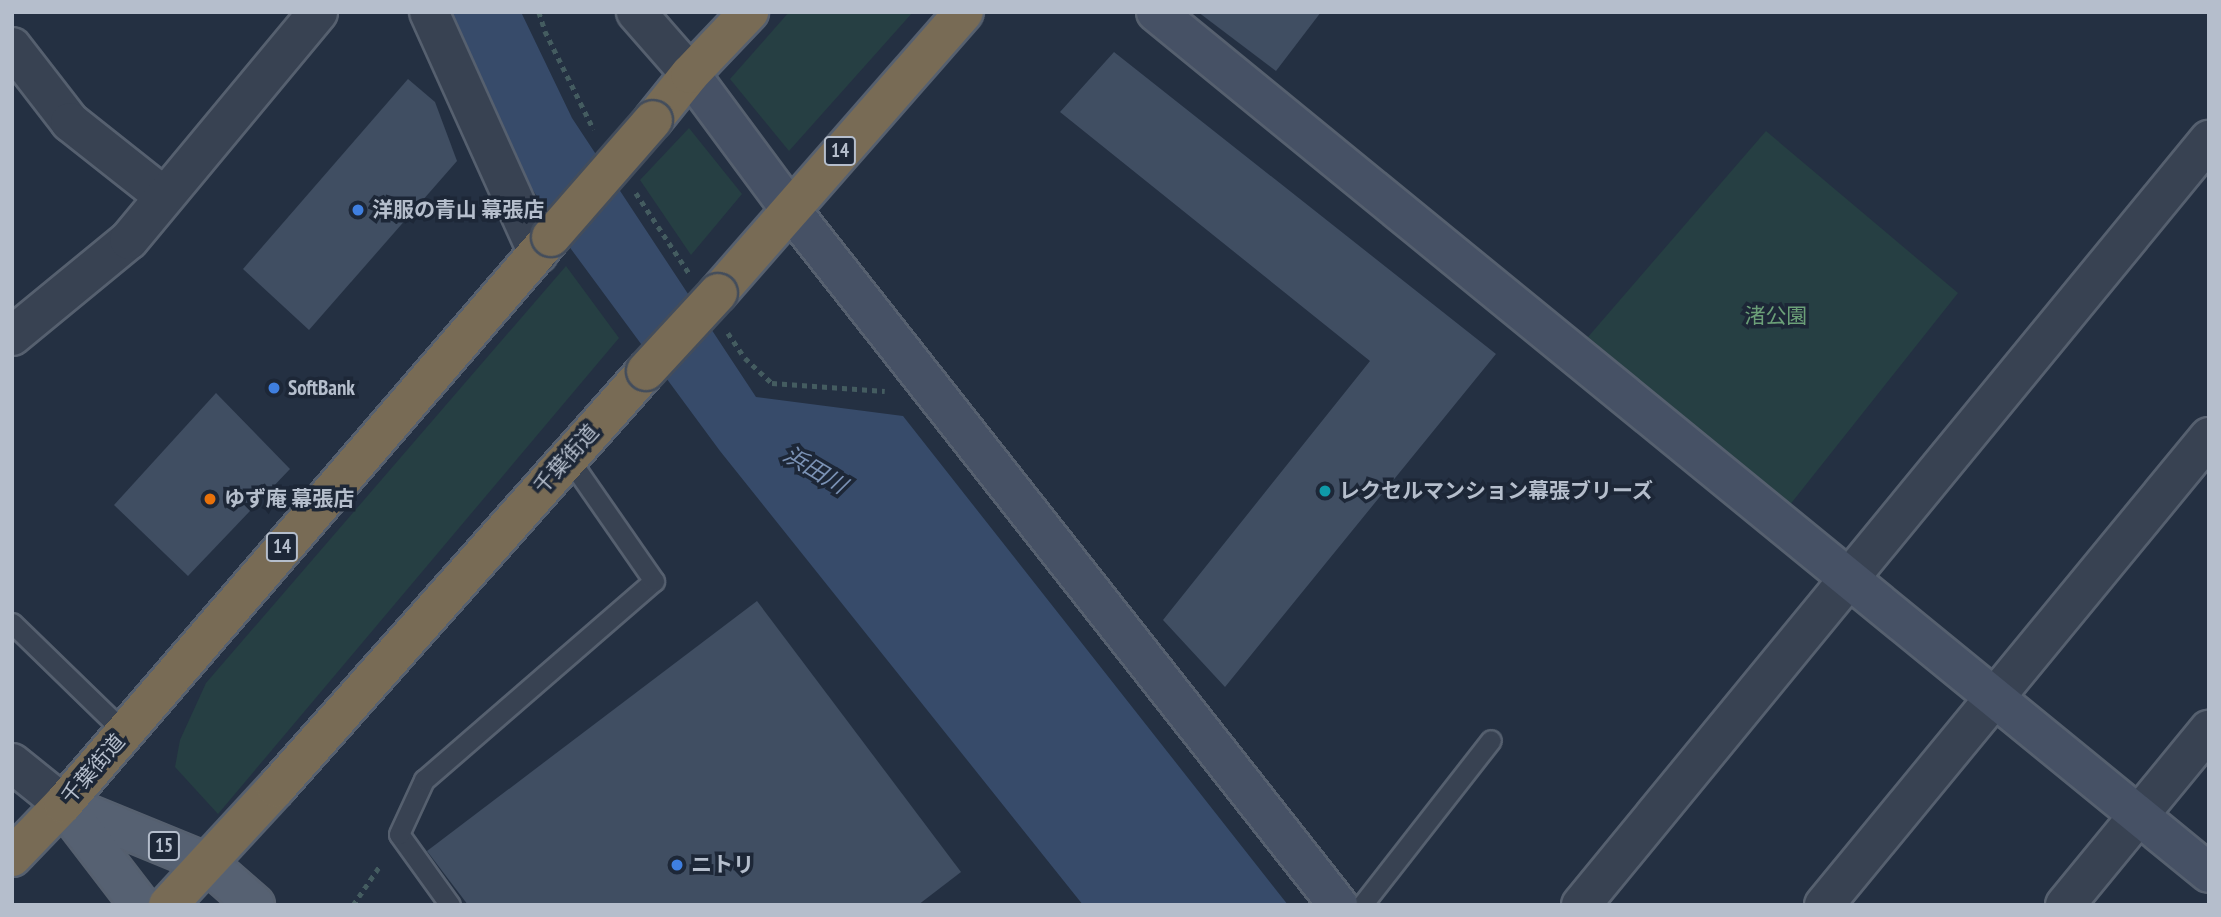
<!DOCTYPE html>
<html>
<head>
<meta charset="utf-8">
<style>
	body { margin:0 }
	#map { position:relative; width:2221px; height:917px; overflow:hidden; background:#243042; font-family:"PT Sans Narrow","Noto Sans JP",sans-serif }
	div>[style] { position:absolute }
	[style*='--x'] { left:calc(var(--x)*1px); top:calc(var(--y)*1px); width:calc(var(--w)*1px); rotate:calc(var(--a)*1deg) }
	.green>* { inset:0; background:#263f43 }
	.water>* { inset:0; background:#374b6a }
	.building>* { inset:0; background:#404e62 }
	.path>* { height:4.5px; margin-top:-2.25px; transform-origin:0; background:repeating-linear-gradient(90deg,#445c60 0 5px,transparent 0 10px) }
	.roads { filter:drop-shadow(2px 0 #56606f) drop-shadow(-2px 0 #56606f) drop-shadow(0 2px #56606f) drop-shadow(0 -2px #56606f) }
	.lane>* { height:19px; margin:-9.5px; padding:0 9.5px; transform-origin:9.5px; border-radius:9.5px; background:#384252 }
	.street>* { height:38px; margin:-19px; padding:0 19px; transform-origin:19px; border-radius:19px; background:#384252 }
	.secondary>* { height:38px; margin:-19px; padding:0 19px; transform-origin:19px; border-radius:19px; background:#465165 }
	.primary>* { height:38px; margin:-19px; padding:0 19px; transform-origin:19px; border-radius:19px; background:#566172 }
	.highway>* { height:38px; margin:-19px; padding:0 19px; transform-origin:19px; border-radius:19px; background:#786b55 }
	.bridges { filter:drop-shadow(2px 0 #434d5c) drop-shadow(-2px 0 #434d5c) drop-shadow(0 2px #434d5c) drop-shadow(0 -2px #434d5c) }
	.highway-bridge>* { height:38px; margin:-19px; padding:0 19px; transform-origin:19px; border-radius:19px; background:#786b55 }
	.dots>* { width:19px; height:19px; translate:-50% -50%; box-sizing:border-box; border:4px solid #1d2737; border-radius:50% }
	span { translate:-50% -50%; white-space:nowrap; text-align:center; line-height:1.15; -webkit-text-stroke:7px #1d2737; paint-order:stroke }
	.shield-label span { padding:2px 5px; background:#1d2737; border:2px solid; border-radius:5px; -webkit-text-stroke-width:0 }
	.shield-label { font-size:19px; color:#b5becc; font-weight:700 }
	.poi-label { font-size:21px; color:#b5becc; font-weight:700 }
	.left { translate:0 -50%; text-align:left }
	.park-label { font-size:21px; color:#6b9f78 }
	.street-label { font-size:21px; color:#b5becc }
	.water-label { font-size:23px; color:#7b92b5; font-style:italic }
	.frame { position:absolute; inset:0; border:14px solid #b5becc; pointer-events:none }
</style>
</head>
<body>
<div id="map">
	<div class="green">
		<div style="clip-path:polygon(789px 12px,913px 12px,789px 151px,730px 79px)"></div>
		<div style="clip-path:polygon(689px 128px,742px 194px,691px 255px,640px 180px)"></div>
		<div style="clip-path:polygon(1766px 131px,1958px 293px,1789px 506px,1588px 337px)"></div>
		<div style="clip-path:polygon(566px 266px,619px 338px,218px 814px,175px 767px,180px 740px,206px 683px)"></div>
	</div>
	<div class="water">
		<div style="clip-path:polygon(450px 12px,521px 12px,572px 118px,756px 397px,903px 416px,1288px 905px,1083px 905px,720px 451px,571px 249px,525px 178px)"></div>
	</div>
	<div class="building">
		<div style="clip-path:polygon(1198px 12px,1321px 12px,1276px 71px)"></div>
		<div style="clip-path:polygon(1114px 52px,1496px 354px,1225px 687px,1163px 620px,1370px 361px,1060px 112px)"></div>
		<div style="clip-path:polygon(408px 79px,435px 102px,457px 161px,309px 330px,243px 269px)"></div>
		<div style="clip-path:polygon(216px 393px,290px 469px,188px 576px,114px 505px)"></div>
		<div style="clip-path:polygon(757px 601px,961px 872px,918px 905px,468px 905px,427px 851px)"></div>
	</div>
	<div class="path">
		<div style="--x:539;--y:12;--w:20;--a:72"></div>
		<div style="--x:545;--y:31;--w:110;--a:63.7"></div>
		<div style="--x:636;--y:193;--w:96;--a:56.5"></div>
		<div style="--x:728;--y:333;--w:30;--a:56"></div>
		<div style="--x:745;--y:358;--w:37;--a:43"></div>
		<div style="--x:772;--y:383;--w:113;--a:4"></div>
		<div style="--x:353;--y:905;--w:46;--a:-55.6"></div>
	</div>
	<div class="roads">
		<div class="lane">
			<div style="--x:12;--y:623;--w:158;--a:44.2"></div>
			<div style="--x:450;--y:905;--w:87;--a:-125.7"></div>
			<div style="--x:399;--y:834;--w:60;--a:-65.2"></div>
			<div style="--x:424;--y:780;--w:304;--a:-40.9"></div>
			<div style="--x:654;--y:581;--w:152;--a:-124.8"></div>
			<div style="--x:1362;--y:905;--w:209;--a:-52"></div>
		</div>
		<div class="street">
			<div style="--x:429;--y:12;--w:265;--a:65.7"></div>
			<div style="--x:636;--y:12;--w:82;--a:48.9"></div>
			<div style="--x:12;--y:47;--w:95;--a:52.3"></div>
			<div style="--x:70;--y:122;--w:117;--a:38.4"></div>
			<div style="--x:12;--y:336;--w:151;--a:-39.4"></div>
			<div style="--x:129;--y:240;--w:296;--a:-50.3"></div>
			<div style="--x:12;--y:763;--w:65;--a:38.8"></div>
			<div style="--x:1581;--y:905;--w:990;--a:-50.62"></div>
			<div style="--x:1824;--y:905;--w:606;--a:-50.56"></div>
			<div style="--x:2065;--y:905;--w:227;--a:-50.6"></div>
		</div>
		<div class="secondary">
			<div style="--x:1156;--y:12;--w:1360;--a:39.27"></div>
			<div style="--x:690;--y:74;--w:168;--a:53.5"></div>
			<div style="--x:790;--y:209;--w:886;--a:51.78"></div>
		</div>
		<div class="primary">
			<div style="--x:63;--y:804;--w:156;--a:22.3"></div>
			<div style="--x:207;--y:863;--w:64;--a:41.2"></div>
			<div style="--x:64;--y:806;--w:125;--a:52.5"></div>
		</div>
		<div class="highway">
			<div style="--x:653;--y:120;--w:59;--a:-51.2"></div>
			<div style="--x:690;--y:74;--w:86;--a:-46.4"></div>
			<div style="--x:718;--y:293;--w:373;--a:-48.8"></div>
			<div style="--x:12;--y:857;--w:74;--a:-46.1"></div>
			<div style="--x:63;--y:804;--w:748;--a:-49.28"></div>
			<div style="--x:168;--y:905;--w:159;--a:-47.3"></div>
			<div style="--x:276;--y:788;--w:557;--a:-48.42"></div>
		</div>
	</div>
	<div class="bridges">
		<div class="highway-bridge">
			<div style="--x:551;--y:237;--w:155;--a:-48.9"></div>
			<div style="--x:646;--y:371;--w:106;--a:-47.3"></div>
		</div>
	</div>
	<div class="dots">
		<div style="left:358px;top:210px;background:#3f7fe0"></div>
		<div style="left:274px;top:388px;background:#3f7fe0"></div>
		<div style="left:1325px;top:491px;background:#0f9aa8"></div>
		<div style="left:210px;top:499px;background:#e8710a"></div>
		<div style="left:677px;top:865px;background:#3f7fe0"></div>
	</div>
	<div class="shield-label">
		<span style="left:840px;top:151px">14</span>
		<span style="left:282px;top:547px">14</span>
		<span style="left:164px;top:846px">15</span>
	</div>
	<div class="poi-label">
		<span class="left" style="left:372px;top:210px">洋服の青山 幕張店</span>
		<span class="left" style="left:288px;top:388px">SoftBank</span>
		<span class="left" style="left:1339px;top:491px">レクセルマンション幕張ブリーズ</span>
		<span class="left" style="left:224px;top:499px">ゆず庵 幕張店</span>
		<span class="left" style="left:691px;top:865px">ニトリ</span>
	</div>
	<div class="park-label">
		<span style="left:1776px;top:316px">渚公園</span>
	</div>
	<div class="street-label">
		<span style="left:566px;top:459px;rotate:-48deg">千葉街道</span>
		<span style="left:93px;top:769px;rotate:-49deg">千葉街道</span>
	</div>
	<div class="water-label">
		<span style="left:815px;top:470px;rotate:31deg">浜田川</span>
	</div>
	<div class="frame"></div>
</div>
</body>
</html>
